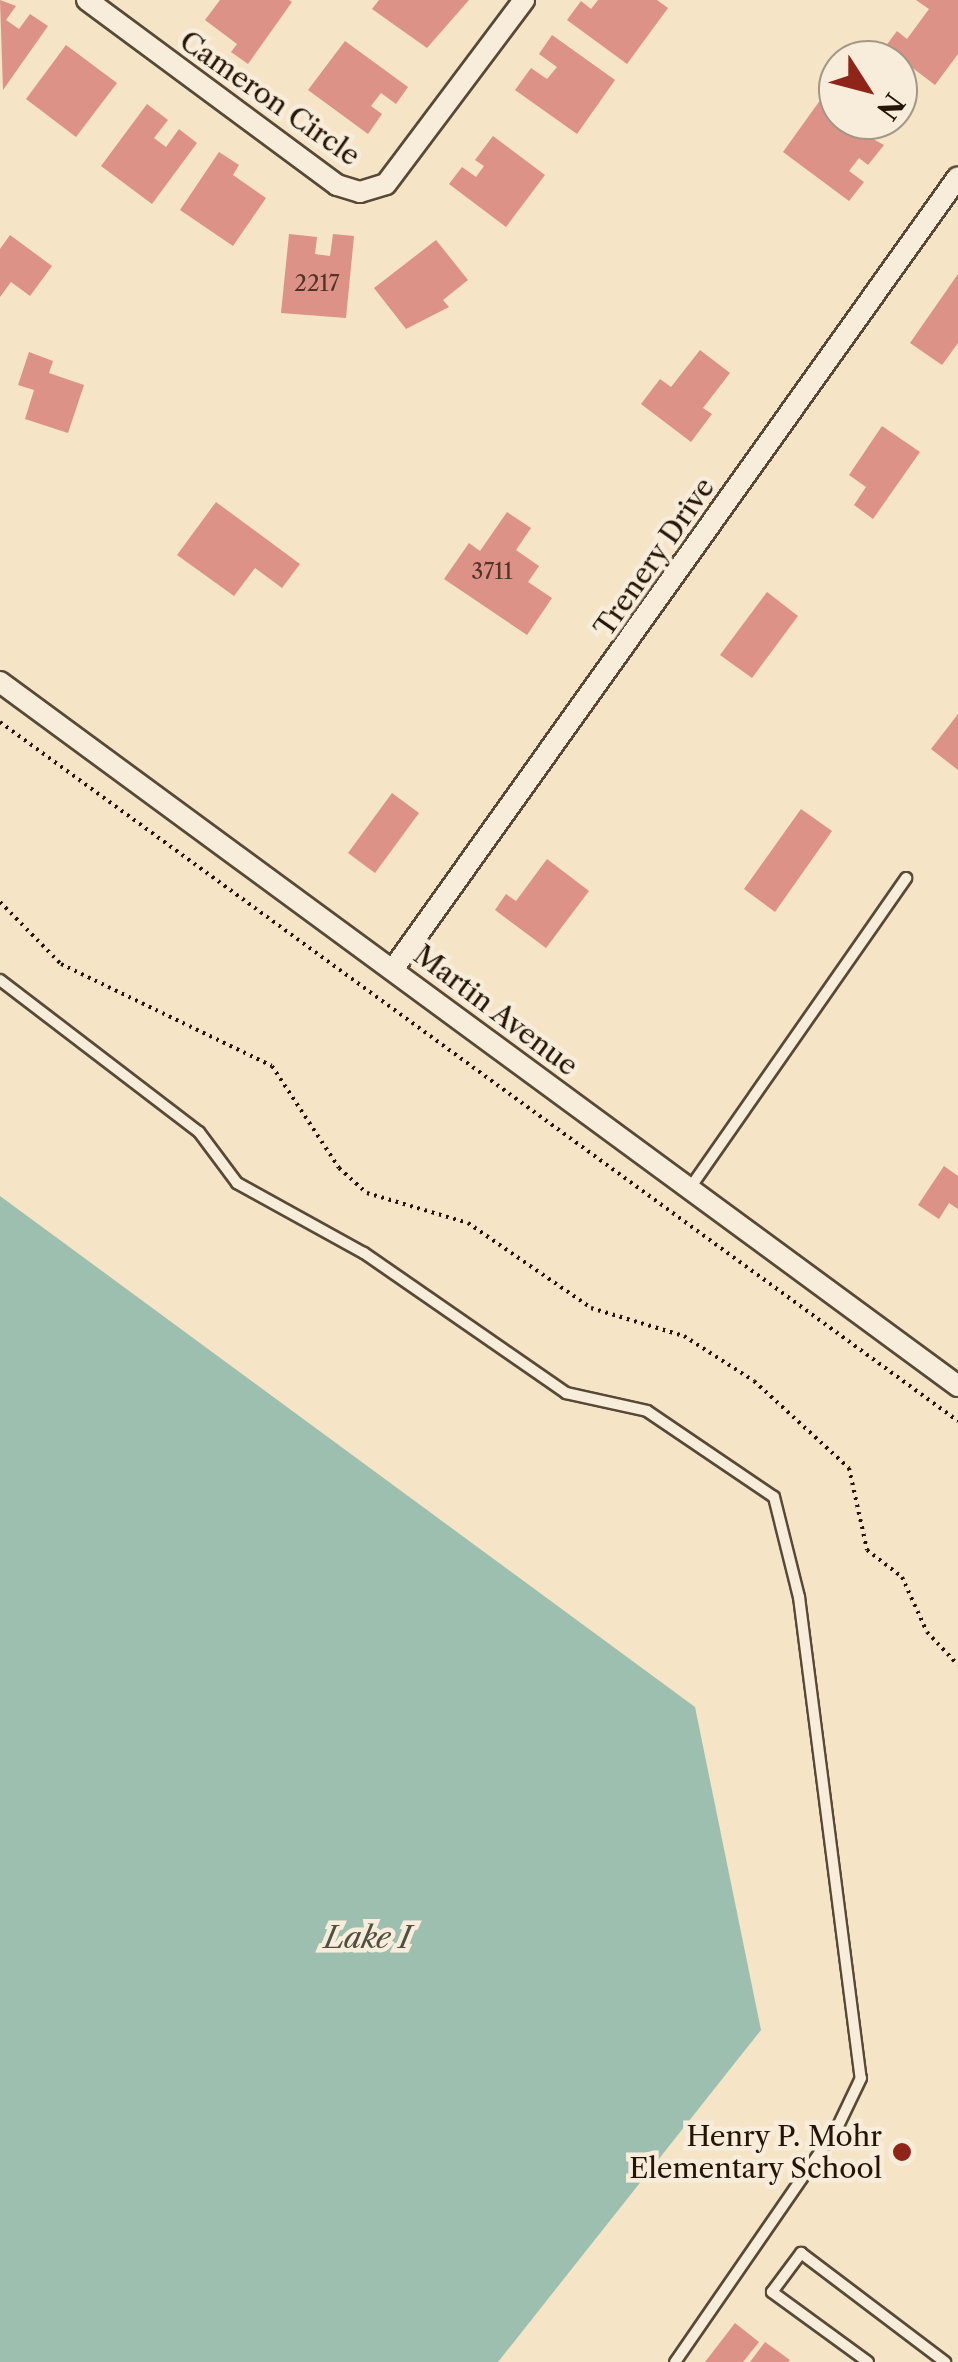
<!DOCTYPE html>
<html>
<head>
<meta charset="utf-8">
<style>
	body { margin:0 }
	#map { position:relative; width:958px; height:2362px; overflow:hidden; background:#f5e4c6; font-family:"Libre Caslon Text",serif }
	div>[style] { position:absolute }
	[style*='--x'] { left:calc(var(--x)*1px); top:calc(var(--y)*1px); width:calc(var(--w)*1px); rotate:calc(var(--a)*1deg) }
	.water>* { inset:0; background:#9dbfb0 }
	.building>* { inset:0; background:#dd9287 }
	.path>* { height:4px; margin-top:-2px; transform-origin:0; background:repeating-linear-gradient(90deg,#241506 0 2.5px,transparent 0 7.5px) }
	.roads { filter:drop-shadow(2px 0 #584936) drop-shadow(-2px 0 #584936) drop-shadow(0 2px #584936) drop-shadow(0 -2px #584936) }
	.lane>* { height:10px; margin:-5px; padding:0 5px; transform-origin:5px; border-radius:5px; background:#f8edda }
	.street>* { height:20px; margin:-10px; padding:0 10px; transform-origin:10px; border-radius:10px; background:#f8edda }
	.dots>* { width:28px; height:28px; translate:-50% -50%; box-sizing:border-box; border:5px solid #f8edda; border-radius:50% }
	span { translate:-50% -50%; white-space:nowrap; text-align:center; line-height:1.15; -webkit-text-stroke:9px #f8edda; paint-order:stroke }
	.number-label { font-size:22px; color:#523426 }
	.number-label span { -webkit-text-stroke-width:0 }
	.street-label { font-size:28px; color:#241506 }
	.poi-label { font-size:28px; color:#241506 }
	.right { translate:-100% -50%; text-align:right }
	.water-label { font-size:30px; color:#4e5042; font-style:italic }
	.north { position:absolute; left:818px; top:40px; width:100px; height:100px; box-sizing:border-box; background:#f8edda; border:2px solid #a39785; border-radius:50%; rotate:126deg; font-size:28px; font-weight:700; line-height:40px; text-align:center; color:#241506 }
	.north::after { content:''; display:block; margin:auto; width:35px; height:45px; background:#8f2418; clip-path:polygon(50% 0,100% 100%,50% 72%,0 100%) }
</style>
</head>
<body>
<div id="map">
	<div class="water">
		<div style="clip-path:polygon(0 1196px,695px 1707px,761px 2030px,498px 2362px,0 2362px)"></div>
	</div>
	<div class="building">
		<div style="clip-path:polygon(0 0,16px 6px,6px 20px,19px 29px,30px 14px,48px 26px,3px 90px)"></div>
		<div style="clip-path:polygon(220px 0,289px 0,292px 2px,248px 64px,231px 52px,237px 44px,205px 20px)"></div>
		<div style="clip-path:polygon(379px 0,469px 0,427px 48px,372px 9px)"></div>
		<div style="clip-path:polygon(598px 0,657px 0,668px 8px,627px 64px,567px 20px,581px 1px,591px 9px)"></div>
		<div style="clip-path:polygon(916px 0,958px 0,958px 54px,935px 85px,885px 47px,897px 31px,907px 39px,929px 9px)"></div>
		<div style="clip-path:polygon(552px 35px,615px 80px,577px 134px,515px 90px,531px 68px,547px 79px,557px 67px,539px 54px)"></div>
		<div style="clip-path:polygon(345px 41px,408px 87px,396px 104px,381px 93px,371px 106px,382px 114px,368px 134px,308px 90px)"></div>
		<div style="clip-path:polygon(66px 45px,117px 83px,76px 137px,26px 99px)"></div>
		<div style="clip-path:polygon(821px 99px,838px 120px,884px 145px,868px 165px,859px 158px,849px 171px,864px 182px,849px 201px,783px 152px)"></div>
		<div style="clip-path:polygon(147px 104px,168px 120px,154px 138px,166px 147px,179px 129px,197px 143px,152px 204px,101px 166px)"></div>
		<div style="clip-path:polygon(493px 136px,545px 175px,506px 227px,449px 184px,462px 167px,476px 177px,484px 166px,475px 160px)"></div>
		<div style="clip-path:polygon(219px 152px,239px 165px,233px 175px,266px 198px,233px 246px,180px 210px)"></div>
		<div style="clip-path:polygon(289px 234px,317px 237px,315px 254px,330px 256px,333px 234px,354px 236px,346px 318px,281px 313px)"></div>
		<div style="clip-path:polygon(10px 235px,52px 266px,30px 296px,11px 282px,0 297px,0 249px)"></div>
		<div style="clip-path:polygon(436px 240px,468px 280px,443px 300px,449px 307px,406px 329px,374px 288px)"></div>
		<div style="clip-path:polygon(958px 274px,958px 343px,942px 365px,910px 343px)"></div>
		<div style="clip-path:polygon(700px 350px,730px 373px,703px 408px,712px 414px,691px 442px,641px 404px,660px 379px,671px 387px)"></div>
		<div style="clip-path:polygon(29px 352px,53px 361px,49px 373px,84px 385px,68px 433px,25px 419px,34px 390px,18px 385px)"></div>
		<div style="clip-path:polygon(882px 426px,920px 452px,873px 519px,854px 505px,866px 487px,849px 475px)"></div>
		<div style="clip-path:polygon(216px 502px,300px 564px,282px 588px,255px 568px,234px 596px,177px 555px)"></div>
		<div style="clip-path:polygon(507px 512px,531px 528px,516px 550px,539px 566px,528px 582px,552px 598px,527px 635px,444px 579px,469px 543px,480px 551px)"></div>
		<div style="clip-path:polygon(767px 592px,798px 616px,752px 678px,720px 655px)"></div>
		<div style="clip-path:polygon(958px 714px,958px 770px,931px 749px)"></div>
		<div style="clip-path:polygon(392px 793px,419px 813px,375px 873px,348px 853px)"></div>
		<div style="clip-path:polygon(801px 809px,832px 831px,775px 912px,744px 889px)"></div>
		<div style="clip-path:polygon(547px 859px,589px 891px,546px 948px,495px 910px,506px 894px,516px 901px)"></div>
		<div style="clip-path:polygon(944px 1166px,958px 1176px,958px 1209px,949px 1203px,939px 1219px,918px 1205px)"></div>
		<div style="clip-path:polygon(735px 2323px,759px 2342px,743px 2362px,705px 2362px)"></div>
		<div style="clip-path:polygon(765px 2342px,790px 2360px,788px 2362px,750px 2362px)"></div>
	</div>
	<div class="path">
		<div style="--x:0;--y:722;--w:1186;--a:36.12"></div>
		<div style="--x:0;--y:902;--w:87;--a:45.5"></div>
		<div style="--x:61;--y:964;--w:234;--a:25.8"></div>
		<div style="--x:272;--y:1066;--w:122;--a:56.7"></div>
		<div style="--x:339;--y:1168;--w:38;--a:42"></div>
		<div style="--x:367;--y:1193;--w:105;--a:16.5"></div>
		<div style="--x:468;--y:1223;--w:150;--a:34.6"></div>
		<div style="--x:591;--y:1308;--w:97;--a:16.8"></div>
		<div style="--x:684;--y:1336;--w:83;--a:32.7"></div>
		<div style="--x:754;--y:1381;--w:129;--a:42.5"></div>
		<div style="--x:849;--y:1468;--w:84;--a:77.6"></div>
		<div style="--x:867;--y:1550;--w:44;--a:37.6"></div>
		<div style="--x:902;--y:1577;--w:60;--a:65.6"></div>
		<div style="--x:927;--y:1632;--w:45;--a:46.8"></div>
	</div>
	<div class="roads">
		<div class="lane">
			<div style="--x:0;--y:980;--w:250;--a:37.4"></div>
			<div style="--x:199;--y:1132;--w:64;--a:53.3"></div>
			<div style="--x:237;--y:1183;--w:145;--a:28.9"></div>
			<div style="--x:364;--y:1253;--w:246;--a:34.7"></div>
			<div style="--x:566;--y:1393;--w:83;--a:12.5"></div>
			<div style="--x:647;--y:1411;--w:153;--a:34.1"></div>
			<div style="--x:774;--y:1497;--w:103;--a:76"></div>
			<div style="--x:799;--y:1597;--w:485;--a:82.7"></div>
			<div style="--x:861;--y:2078;--w:53;--a:115.6"></div>
			<div style="--x:838;--y:2126;--w:287;--a:124.6"></div>
			<div style="--x:690;--y:1188;--w:378;--a:-55.1"></div>
			<div style="--x:868;--y:2362;--w:119;--a:-143.9"></div>
			<div style="--x:772;--y:2292;--w:49;--a:-53.4"></div>
			<div style="--x:801;--y:2253;--w:181;--a:37.1"></div>
		</div>
		<div class="street">
			<div style="--x:87;--y:0;--w:311;--a:36.5"></div>
			<div style="--x:337;--y:185;--w:24;--a:17"></div>
			<div style="--x:360;--y:192;--w:27;--a:-17"></div>
			<div style="--x:386;--y:184;--w:230;--a:-53.1"></div>
			<div style="--x:0;--y:682;--w:1189;--a:36.31"></div>
			<div style="--x:394;--y:968;--w:971;--a:-54.51"></div>
		</div>
	</div>
	<div class="dots">
		<div style="left:902px;top:2152px;background:#8f2418"></div>
	</div>
	<div class="number-label">
		<span style="left:317px;top:284px">2217</span>
		<span style="left:492px;top:572px">3711</span>
	</div>
	<div class="street-label">
		<span style="left:270px;top:98px;rotate:35deg">Cameron Circle</span>
		<span style="left:654px;top:557px;rotate:-55deg">Trenery Drive</span>
		<span style="left:496px;top:1010px;rotate:37deg">Martin Avenue</span>
	</div>
	<div class="poi-label">
		<span class="right" style="left:882px;top:2152px">Henry P. Mohr<br>Elementary School</span>
	</div>
	<div class="water-label">
		<span style="left:367px;top:1938px">Lake I</span>
	</div>
	<div class="north">N</div>
</div>
</body>
</html>
